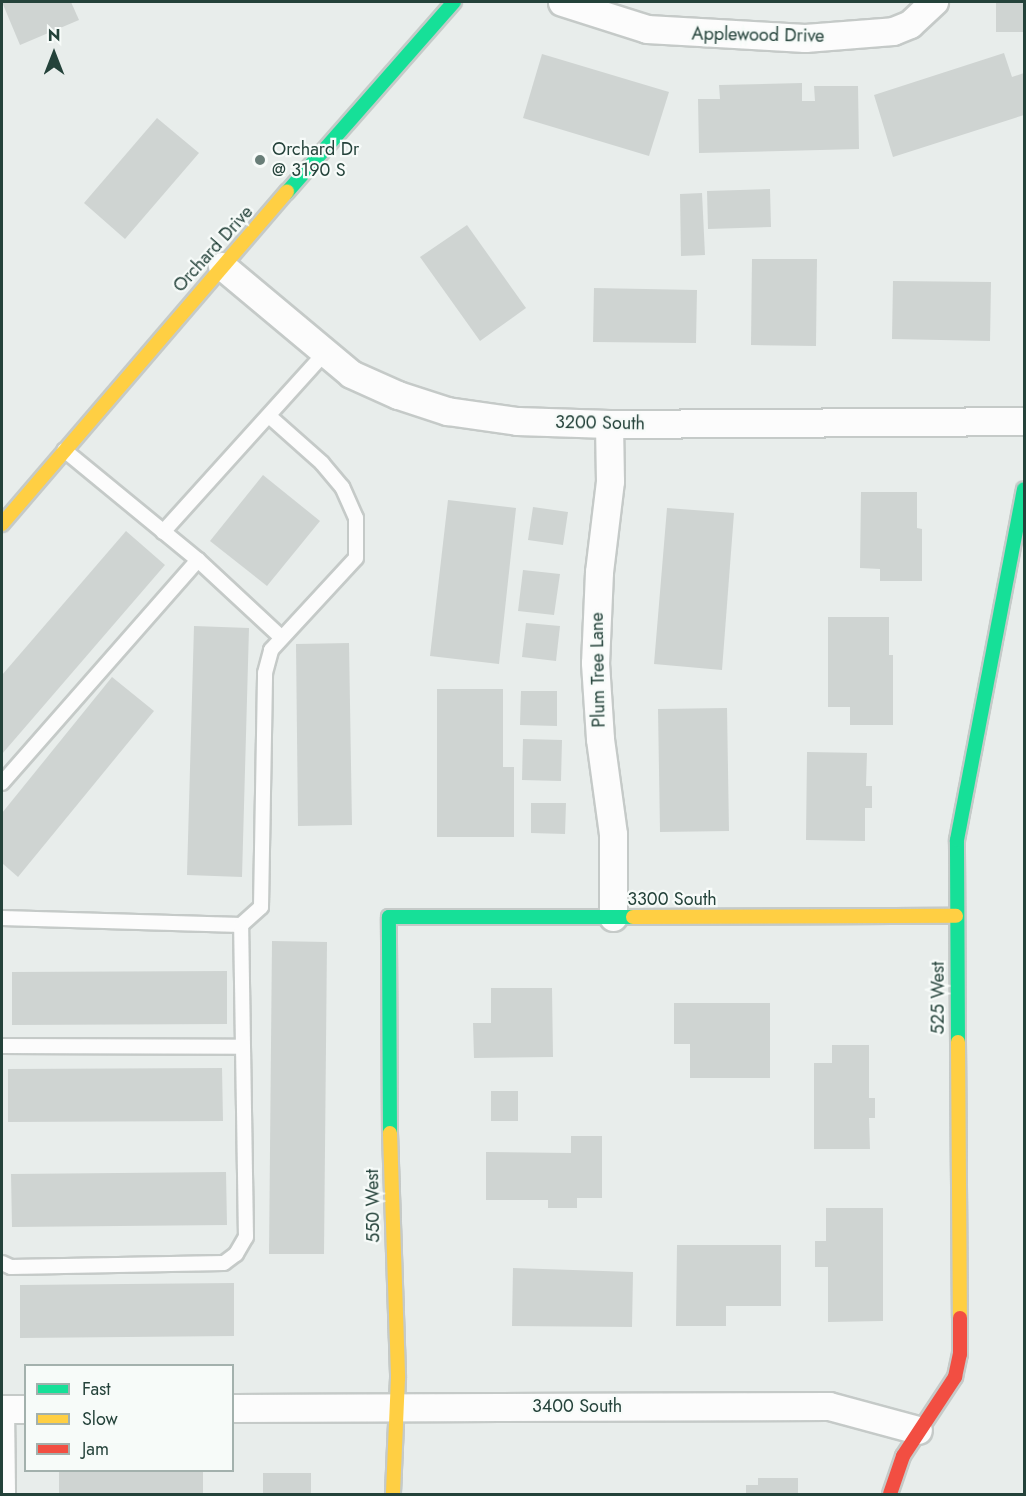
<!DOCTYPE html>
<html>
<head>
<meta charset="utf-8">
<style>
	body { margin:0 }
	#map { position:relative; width:1026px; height:1496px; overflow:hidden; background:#e8edeb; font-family:Jost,sans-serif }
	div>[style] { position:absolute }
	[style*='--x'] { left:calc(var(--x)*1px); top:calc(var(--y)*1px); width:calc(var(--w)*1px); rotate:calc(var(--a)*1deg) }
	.building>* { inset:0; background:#cfd4d2 }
	.roads { filter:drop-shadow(2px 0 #c5cac8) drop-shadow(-2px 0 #c5cac8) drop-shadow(0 2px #c5cac8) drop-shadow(0 -2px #c5cac8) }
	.lane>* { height:14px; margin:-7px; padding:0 7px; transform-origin:7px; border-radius:7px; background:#fcfcfc }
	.street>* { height:27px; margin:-13.5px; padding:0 13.5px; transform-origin:13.5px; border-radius:13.5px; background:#fcfcfc }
	.fast>* { height:14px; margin:-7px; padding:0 7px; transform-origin:7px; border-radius:7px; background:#16e098 }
	.slow>* { height:14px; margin:-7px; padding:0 7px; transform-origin:7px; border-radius:7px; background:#ffcf43 }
	.jam>* { height:14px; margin:-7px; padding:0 7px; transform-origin:7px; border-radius:7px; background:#f24e42 }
	.dots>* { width:16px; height:16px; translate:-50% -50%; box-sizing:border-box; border:3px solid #f7fbf9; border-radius:50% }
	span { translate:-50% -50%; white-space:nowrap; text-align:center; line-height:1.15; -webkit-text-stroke:4.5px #f7fbf9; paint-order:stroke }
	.street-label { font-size:18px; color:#24423a }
	.poi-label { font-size:18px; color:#24423a }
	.left { translate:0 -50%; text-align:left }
	.frame { position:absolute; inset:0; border:3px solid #24423a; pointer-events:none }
	.legend { position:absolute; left:24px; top:1364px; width:210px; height:108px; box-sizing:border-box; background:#f7fbf9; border:2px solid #a3b1ad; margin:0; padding:8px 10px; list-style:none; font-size:18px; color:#24423a }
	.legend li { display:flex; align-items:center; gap:12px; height:30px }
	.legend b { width:30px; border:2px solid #a3b1ad }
	.north { position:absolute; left:24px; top:24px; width:60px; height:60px; -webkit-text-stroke:4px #f7fbf9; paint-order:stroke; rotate:0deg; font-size:16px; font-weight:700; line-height:24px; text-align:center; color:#24423a }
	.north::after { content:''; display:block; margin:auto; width:21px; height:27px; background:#24423a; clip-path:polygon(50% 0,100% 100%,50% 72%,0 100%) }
</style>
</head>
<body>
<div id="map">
	<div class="building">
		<div style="clip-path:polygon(2px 2px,71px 2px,79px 20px,20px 45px)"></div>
		<div style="clip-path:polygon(996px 2px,1024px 2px,1024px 32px,996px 32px)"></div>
		<div style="clip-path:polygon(1004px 53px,1012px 77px,1024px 73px,1024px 115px,893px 157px,874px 95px)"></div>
		<div style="clip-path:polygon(542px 54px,669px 92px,649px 156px,523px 118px)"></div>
		<div style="clip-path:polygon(802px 83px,802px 101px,815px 101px,814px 86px,858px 86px,859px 149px,699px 153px,698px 99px,720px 99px,719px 85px)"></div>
		<div style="clip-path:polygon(157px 118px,199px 153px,125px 239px,84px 203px)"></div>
		<div style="clip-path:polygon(770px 189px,771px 227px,708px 229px,707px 191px)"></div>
		<div style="clip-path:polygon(702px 193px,705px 255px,681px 256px,680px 194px)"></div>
		<div style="clip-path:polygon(467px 225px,526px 308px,480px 341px,420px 257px)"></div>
		<div style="clip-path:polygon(752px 259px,817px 259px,816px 346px,751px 345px)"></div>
		<div style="clip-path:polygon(893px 281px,991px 282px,990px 341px,892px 339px)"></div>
		<div style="clip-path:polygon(594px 288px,697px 290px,696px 343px,593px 342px)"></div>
		<div style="clip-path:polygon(263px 475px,320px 521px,267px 586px,210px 541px)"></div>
		<div style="clip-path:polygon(861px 492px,917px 492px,917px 528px,922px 529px,922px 581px,880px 581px,880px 569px,860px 568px)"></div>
		<div style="clip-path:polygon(448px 500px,516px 508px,499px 664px,430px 656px)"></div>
		<div style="clip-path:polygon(533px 507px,568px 512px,563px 545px,528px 540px)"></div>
		<div style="clip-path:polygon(667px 508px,734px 513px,722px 670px,654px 664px)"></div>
		<div style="clip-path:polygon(126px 531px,165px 565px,2px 754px,2px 675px)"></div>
		<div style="clip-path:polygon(523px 570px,560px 574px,554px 615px,518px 611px)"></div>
		<div style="clip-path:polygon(828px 617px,889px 617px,889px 655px,893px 655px,893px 725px,850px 725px,850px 707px,828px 707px)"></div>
		<div style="clip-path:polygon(526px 623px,560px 626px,556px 661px,522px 657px)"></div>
		<div style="clip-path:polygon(194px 626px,249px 628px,242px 877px,187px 875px)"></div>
		<div style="clip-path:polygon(349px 643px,352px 825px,298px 826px,296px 644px)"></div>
		<div style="clip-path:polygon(112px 677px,154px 711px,18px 877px,2px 863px,2px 813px)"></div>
		<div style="clip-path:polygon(437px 689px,503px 689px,503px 767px,514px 767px,514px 837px,437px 837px)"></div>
		<div style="clip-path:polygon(521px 691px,557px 691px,557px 726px,520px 725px)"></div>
		<div style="clip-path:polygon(727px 708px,729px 831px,660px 832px,658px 709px)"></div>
		<div style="clip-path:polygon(523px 739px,562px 740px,561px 781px,522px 780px)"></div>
		<div style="clip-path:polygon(807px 752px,867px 753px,866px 786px,872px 786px,872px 808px,865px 808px,865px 841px,806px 840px)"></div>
		<div style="clip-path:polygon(531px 803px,566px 803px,565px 834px,531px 833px)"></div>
		<div style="clip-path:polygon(272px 941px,327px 942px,324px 1254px,269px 1254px)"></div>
		<div style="clip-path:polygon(227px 971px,227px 1024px,12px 1025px,12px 972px)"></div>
		<div style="clip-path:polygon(491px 988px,552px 988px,553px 1057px,474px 1058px,473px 1023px,491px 1023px)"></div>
		<div style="clip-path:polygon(674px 1003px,770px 1003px,770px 1078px,690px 1078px,690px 1044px,674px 1044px)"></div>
		<div style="clip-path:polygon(832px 1045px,869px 1045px,869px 1098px,875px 1098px,875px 1118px,869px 1118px,870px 1149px,814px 1149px,814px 1063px,832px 1063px)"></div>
		<div style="clip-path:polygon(222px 1068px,223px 1121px,8px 1122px,8px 1069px)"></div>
		<div style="clip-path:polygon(491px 1091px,518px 1091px,518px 1121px,491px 1121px)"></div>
		<div style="clip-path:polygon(571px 1136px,602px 1136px,602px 1198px,577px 1198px,577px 1208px,548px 1208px,548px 1200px,486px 1200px,486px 1152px,571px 1153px)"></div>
		<div style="clip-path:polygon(226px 1172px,227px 1225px,12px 1227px,11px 1174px)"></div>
		<div style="clip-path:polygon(826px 1208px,883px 1208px,883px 1321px,828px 1322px,828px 1267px,815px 1267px,815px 1241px,826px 1241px)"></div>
		<div style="clip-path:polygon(677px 1245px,781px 1245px,781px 1306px,726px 1306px,726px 1326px,676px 1326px)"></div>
		<div style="clip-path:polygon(513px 1268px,633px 1272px,632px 1327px,512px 1326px)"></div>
		<div style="clip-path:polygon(234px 1283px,234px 1336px,20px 1338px,20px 1285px)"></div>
		<div style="clip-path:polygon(59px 1470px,203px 1470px,203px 1494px,59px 1494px)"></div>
		<div style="clip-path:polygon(263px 1473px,311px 1473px,311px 1494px,263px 1494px)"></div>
		<div style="clip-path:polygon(758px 1478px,798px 1478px,798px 1494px,746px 1494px,746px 1485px,758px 1485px)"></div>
	</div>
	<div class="roads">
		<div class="lane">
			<div style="--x:163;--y:532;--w:240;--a:-47.9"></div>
			<div style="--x:198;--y:560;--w:113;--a:42.9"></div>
			<div style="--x:2;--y:783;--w:297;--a:-48.7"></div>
			<div style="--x:198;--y:560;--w:173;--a:-140.6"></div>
			<div style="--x:2;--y:918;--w:239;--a:1.7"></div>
			<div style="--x:241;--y:925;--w:27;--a:-42"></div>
			<div style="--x:261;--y:907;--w:234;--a:-89"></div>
			<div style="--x:265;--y:673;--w:24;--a:-75"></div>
			<div style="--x:271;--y:650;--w:125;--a:-47.3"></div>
			<div style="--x:356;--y:558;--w:40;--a:-90"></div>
			<div style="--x:356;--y:518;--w:34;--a:-114"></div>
			<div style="--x:342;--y:487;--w:31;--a:-130"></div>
			<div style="--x:322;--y:463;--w:71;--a:-138.4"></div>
			<div style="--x:2;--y:1046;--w:241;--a:0.2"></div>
			<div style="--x:2;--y:1263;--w:10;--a:24"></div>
			<div style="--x:11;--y:1267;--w:213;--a:-1.1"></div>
			<div style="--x:224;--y:1263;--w:15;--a:-37"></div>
			<div style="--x:236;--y:1254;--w:20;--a:-60"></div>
			<div style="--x:246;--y:1237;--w:312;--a:-90.9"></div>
			<div style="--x:7;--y:1409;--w:85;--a:89.3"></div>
		</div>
		<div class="street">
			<div style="--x:562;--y:2;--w:89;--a:17.6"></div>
			<div style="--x:647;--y:29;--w:158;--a:3.3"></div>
			<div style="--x:805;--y:38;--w:88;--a:-4.5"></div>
			<div style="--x:893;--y:31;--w:18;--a:-22"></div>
			<div style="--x:910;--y:24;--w:33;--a:-43"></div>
			<div style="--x:222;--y:266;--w:168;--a:39.9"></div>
			<div style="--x:351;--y:374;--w:51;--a:24.1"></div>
			<div style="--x:398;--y:395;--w:52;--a:18.1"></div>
			<div style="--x:447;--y:411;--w:71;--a:8.1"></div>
			<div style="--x:517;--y:421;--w:92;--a:1.9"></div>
			<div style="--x:609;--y:424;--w:415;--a:-0.4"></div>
			<div style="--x:609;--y:424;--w:57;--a:89"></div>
			<div style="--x:610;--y:481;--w:92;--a:96.9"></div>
			<div style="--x:599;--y:572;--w:91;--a:92.5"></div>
			<div style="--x:595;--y:663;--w:76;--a:86.2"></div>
			<div style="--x:600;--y:739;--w:96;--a:82.2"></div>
			<div style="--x:613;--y:834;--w:83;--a:90"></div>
			<div style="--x:232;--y:1408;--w:597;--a:-0.19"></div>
			<div style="--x:829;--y:1406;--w:92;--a:15.1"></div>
			<div style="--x:2;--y:1409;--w:24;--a:0"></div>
		</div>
		<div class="fast">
			<div style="--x:287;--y:192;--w:253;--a:-48.7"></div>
			<div style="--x:958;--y:1042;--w:202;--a:-90.3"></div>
			<div style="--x:957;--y:840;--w:357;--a:-79.2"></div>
			<div style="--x:390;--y:1133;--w:216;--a:-90.3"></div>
			<div style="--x:389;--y:917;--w:244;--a:0"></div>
		</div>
		<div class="slow">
			<div style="--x:2;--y:524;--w:438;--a:-49.4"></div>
			<div style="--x:633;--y:917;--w:323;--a:-0.2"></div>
			<div style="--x:958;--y:1042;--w:276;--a:89.6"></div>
			<div style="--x:390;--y:1133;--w:245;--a:88.1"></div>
			<div style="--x:398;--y:1378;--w:116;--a:92.5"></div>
		</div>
		<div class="jam">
			<div style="--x:890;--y:1494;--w:40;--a:-71.1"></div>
			<div style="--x:903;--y:1456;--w:95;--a:-56.6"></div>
			<div style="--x:955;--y:1377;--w:24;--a:-78"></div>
			<div style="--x:960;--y:1354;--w:36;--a:-90"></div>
		</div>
	</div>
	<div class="dots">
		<div style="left:260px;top:160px;background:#697e78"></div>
	</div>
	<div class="street-label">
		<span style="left:758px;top:35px;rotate:1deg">Applewood Drive</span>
		<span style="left:213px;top:249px;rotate:-48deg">Orchard Drive</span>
		<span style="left:600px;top:423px;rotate:1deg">3200 South</span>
		<span style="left:598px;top:670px;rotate:-91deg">Plum Tree Lane</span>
		<span style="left:672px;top:899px">3300 South</span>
		<span style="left:938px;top:998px;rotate:-90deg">525 West</span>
		<span style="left:373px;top:1206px;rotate:-91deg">550 West</span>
		<span style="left:577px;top:1406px">3400 South</span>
	</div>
	<div class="poi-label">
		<span class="left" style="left:272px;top:160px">Orchard Dr<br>@ 3190 S</span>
	</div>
	<div class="frame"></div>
	<ul class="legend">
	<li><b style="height:8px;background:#16e098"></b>Fast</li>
	<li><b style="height:8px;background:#ffcf43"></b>Slow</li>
	<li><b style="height:8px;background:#f24e42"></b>Jam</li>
	</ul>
	<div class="north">N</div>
</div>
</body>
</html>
